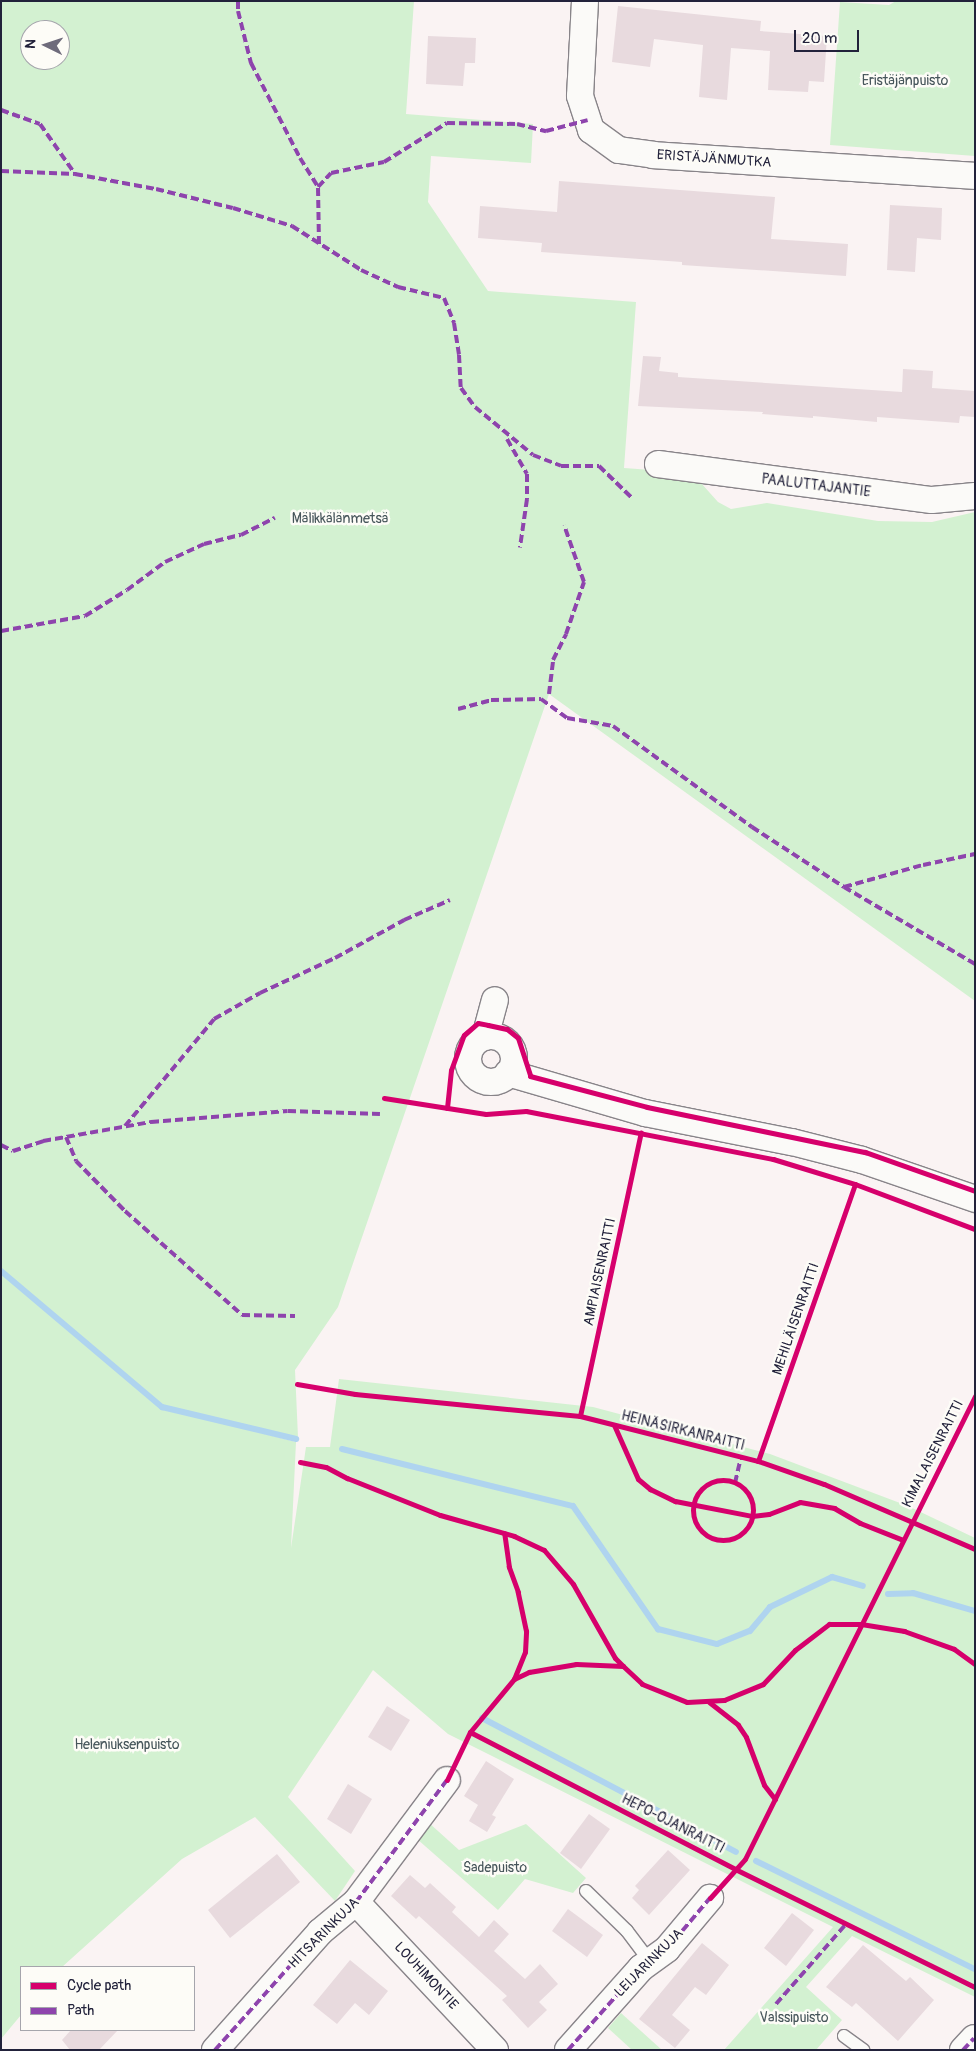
<!DOCTYPE html>
<html>
<head>
<meta charset="utf-8">
<style>
	body { margin:0 }
	#map { position:relative; width:976px; height:2051px; overflow:hidden; background:#faf3f3; font-family:Pangolin,sans-serif }
	div>[style] { position:absolute }
	[style*='--x'] { left:calc(var(--x)*1px); top:calc(var(--y)*1px); width:calc(var(--w)*1px); rotate:calc(var(--a)*1deg) }
	.green>* { inset:0; background:#d3f1d1 }
	.stream>* { height:6px; margin:-3px; padding:0 3px; transform-origin:3px; border-radius:3px; background:#afd4ef }
	.building>* { inset:0; background:#e8dade }
	.roads { filter:drop-shadow(1px 0 #888489) drop-shadow(-1px 0 #888489) drop-shadow(0 1px #888489) drop-shadow(0 -1px #888489) }
	.service>* { height:12px; margin:-6px; padding:0 6px; transform-origin:6px; border-radius:6px; background:#fbfaf8 }
	.minor>* { height:26px; margin:-13px; padding:0 13px; transform-origin:13px; border-radius:13px; background:#fbfaf8 }
	.minor>.ring { margin:-13px; padding:0; box-sizing:content-box; background:none; border:26px solid #fbfaf8; border-radius:50% }
	.quiet>* { height:4px; margin-top:-2px; transform-origin:0; background:repeating-linear-gradient(90deg,#8e44ad 0 8px,transparent 0 12px) }
	.cycleway>* { height:5px; margin:-2.5px; padding:0 2.5px; transform-origin:2.5px; border-radius:2.5px; background:#d6006c }
	.cycleway>.ring { margin:-2.5px; padding:0; box-sizing:content-box; background:none; border:5px solid #d6006c; border-radius:50% }
	span { translate:-50% -50%; white-space:nowrap; text-align:center; line-height:1.15; -webkit-text-stroke:5px #fdfcf7; paint-order:stroke }
	.park-label { font-size:14px; color:#46555a }
	.street-label { font-size:14px; color:#22223b }
	.frame { position:absolute; inset:0; border:2px solid #22223b; pointer-events:none }
	.legend { position:absolute; left:20px; top:1966px; width:175px; height:65px; box-sizing:border-box; background:#fdfcf7; border:1px solid #a5a5ac; margin:0; padding:6px 9px; list-style:none; font-size:15px; color:#22223b }
	.legend li { display:flex; align-items:center; gap:10px; height:25px }
	.legend b { width:25px; border:1px solid #a5a5ac }
	.north { position:absolute; left:20px; top:20px; width:50px; height:50px; box-sizing:border-box; background:#fdfcf7; border:1px solid #a5a5ac; border-radius:50%; rotate:274deg; font-size:14px; font-weight:700; line-height:20px; text-align:center; color:#22223b }
	.north::after { content:''; display:block; margin:auto; width:18px; height:22px; background:#6e6b7b; clip-path:polygon(50% 0,100% 100%,50% 72%,0 100%) }
	.scale { position:absolute; left:794px; top:30px; width:65px; height:22px; box-sizing:border-box; border:2px solid #22223b; border-top:0; padding-left:6px; font-size:15px; line-height:18px; white-space:nowrap; color:#22223b; -webkit-text-stroke:4px #fdfcf7; paint-order:stroke }
</style>
</head>
<body>
<div id="map">
	<div class="green">
		<div style="clip-path:polygon(evenodd,1px 1px,414px 1px,406px 114px,533px 124px,531px 163px,431px 156px,428px 202px,488px 291px,636px 302px,624px 468px,692px 473px,718px 502px,731px 509px,767px 503px,878px 521px,932px 522px,975px 512px,975px 1001px,549px 694px,338px 1307px,295px 1370px,298px 1437px,180px 1412px,296px 1442px,291px 1548px,306px 1447px,330px 1447px,339px 1379px,593px 1407px,770px 1454px,908px 1506px,975px 1538px,975px 1997px,852px 1936px,806px 1987px,842px 2020px,816px 2050px,724px 2050px,833px 1927px,448px 1734px,373px 1670px,288px 1797px,355px 1871px,335px 1901px,255px 1817px,182px 1859px,62px 1967px,21px 1967px,21px 2015px,1px 2039px,1px 1px,30px 30px,60px 30px,60px 60px,30px 60px,30px 30px)"></div>
		<div style="clip-path:polygon(896px 1px,975px 1px,975px 156px,830px 145px,840px 2px,889px 5px)"></div>
		<div style="clip-path:polygon(428px 1822px,459px 1850px,526px 1824px,586px 1878px,573px 1893px,525px 1879px,498px 1910px,417px 1839px)"></div>
		<div style="clip-path:polygon(621px 2013px,662px 2050px,632px 2050px,608px 2028px)"></div>
	</div>
	<div class="stream">
		<div style="--x:1;--y:1271;--w:211;--a:40.2"></div>
		<div style="--x:162;--y:1407;--w:138;--a:13.4"></div>
		<div style="--x:342;--y:1449;--w:238;--a:13.9"></div>
		<div style="--x:573;--y:1506;--w:150;--a:55.4"></div>
		<div style="--x:658;--y:1629;--w:61;--a:14.3"></div>
		<div style="--x:717;--y:1644;--w:35;--a:-22"></div>
		<div style="--x:750;--y:1631;--w:31;--a:-50"></div>
		<div style="--x:770;--y:1607;--w:69;--a:-25.8"></div>
		<div style="--x:832;--y:1577;--w:32;--a:16"></div>
		<div style="--x:888;--y:1594;--w:25;--a:-2"></div>
		<div style="--x:913;--y:1593;--w:65;--a:16.2"></div>
		<div style="--x:482;--y:1718;--w:287;--a:27.8"></div>
		<div style="--x:756;--y:1861;--w:244;--a:26.3"></div>
	</div>
	<div class="building">
		<div style="clip-path:polygon(618px 6px,761px 21px,760px 31px,827px 36px,824px 82px,809px 81px,808px 92px,768px 90px,770px 51px,731px 48px,727px 100px,699px 97px,703px 45px,654px 39px,650px 67px,612px 62px)"></div>
		<div style="clip-path:polygon(428px 36px,476px 38px,475px 63px,465px 63px,463px 86px,426px 84px)"></div>
		<div style="clip-path:polygon(559px 181px,775px 197px,771px 239px,848px 244px,846px 276px,682px 265px,682px 262px,541px 252px,542px 243px,478px 238px,480px 206px,557px 212px)"></div>
		<div style="clip-path:polygon(890px 205px,942px 208px,941px 240px,917px 238px,915px 272px,887px 270px)"></div>
		<div style="clip-path:polygon(643px 356px,661px 357px,659px 371px,678px 373px,678px 377px,902px 392px,903px 369px,933px 371px,932px 388px,975px 391px,975px 417px,960px 416px,959px 423px,877px 417px,877px 422px,813px 416px,813px 418px,762px 414px,763px 412px,638px 406px)"></div>
		<div style="clip-path:polygon(387px 1706px,410px 1720px,391px 1751px,368px 1737px)"></div>
		<div style="clip-path:polygon(486px 1761px,514px 1779px,492px 1815px,496px 1817px,487px 1832px,469px 1821px,478px 1805px,464px 1796px)"></div>
		<div style="clip-path:polygon(348px 1784px,372px 1799px,351px 1834px,327px 1819px)"></div>
		<div style="clip-path:polygon(589px 1814px,610px 1829px,581px 1869px,560px 1853px)"></div>
		<div style="clip-path:polygon(668px 1850px,690px 1870px,649px 1915px,632px 1898px,639px 1890px,635px 1886px)"></div>
		<div style="clip-path:polygon(277px 1854px,300px 1882px,230px 1938px,208px 1910px)"></div>
		<div style="clip-path:polygon(410px 1875px,425px 1888px,430px 1883px,456px 1907px,452px 1912px,479px 1937px,494px 1920px,509px 1934px,494px 1951px,525px 1979px,540px 1964px,558px 1984px,539px 2002px,547px 2010px,528px 2028px,502px 2000px,507px 1996px,419px 1916px,416px 1919px,391px 1896px)"></div>
		<div style="clip-path:polygon(568px 1909px,603px 1935px,587px 1957px,552px 1931px)"></div>
		<div style="clip-path:polygon(792px 1913px,814px 1930px,786px 1966px,764px 1948px)"></div>
		<div style="clip-path:polygon(702px 1943px,729px 1965px,706px 1995px,695px 1987px,672px 2015px,690px 2030px,675px 2048px,639px 2019px)"></div>
		<div style="clip-path:polygon(863px 1945px,906px 1981px,910px 1977px,934px 2000px,898px 2041px,856px 2003px,852px 2007px,826px 1987px)"></div>
		<div style="clip-path:polygon(350px 1960px,388px 1991px,369px 2015px,355px 2003px,337px 2024px,313px 2005px)"></div>
		<div style="clip-path:polygon(71px 2030px,118px 2030px,99px 2050px,70px 2050px,62px 2040px)"></div>
	</div>
	<div class="roads">
		<div class="service">
			<div style="--x:586;--y:1891;--w:57;--a:44.3"></div>
			<div style="--x:627;--y:1931;--w:38;--a:53"></div>
			<div style="--x:844;--y:2036;--w:24;--a:36"></div>
		</div>
		<div class="minor">
			<div style="--x:585;--y:1;--w:95;--a:93"></div>
			<div style="--x:580;--y:96;--w:36;--a:72"></div>
			<div style="--x:591;--y:130;--w:34;--a:36"></div>
			<div style="--x:619;--y:150;--w:34;--a:8"></div>
			<div style="--x:653;--y:155;--w:323;--a:3.7"></div>
			<div style="--x:658;--y:464;--w:276;--a:7.5"></div>
			<div style="--x:932;--y:500;--w:43;--a:-5.3"></div>
			<div class="ring" style="left:468px;top:1036px;width:20px;height:20px"></div>
			<div style="--x:485;--y:1037;--w:38;--a:-75"></div>
			<div style="--x:508;--y:1073;--w:143;--a:16.3"></div>
			<div style="--x:645;--y:1113;--w:150;--a:11.2"></div>
			<div style="--x:792;--y:1142;--w:72;--a:14.4"></div>
			<div style="--x:862;--y:1160;--w:120;--a:19"></div>
			<div style="--x:356;--y:1902;--w:203;--a:46.8"></div>
			<div style="--x:215;--y:2050;--w:158;--a:-48.3"></div>
			<div style="--x:320;--y:1932;--w:47;--a:-39.8"></div>
			<div style="--x:356;--y:1902;--w:152;--a:-53.3"></div>
			<div style="--x:568;--y:2050;--w:110;--a:-48.3"></div>
			<div style="--x:641;--y:1968;--w:32;--a:-36"></div>
			<div style="--x:667;--y:1949;--w:67;--a:-49.9"></div>
			<div style="--x:963;--y:2050;--w:16;--a:-47"></div>
		</div>
	</div>
	<div class="quiet">
		<div style="--x:238;--y:1;--w:10;--a:90"></div>
		<div style="--x:238;--y:11;--w:54;--a:76"></div>
		<div style="--x:251;--y:63;--w:107;--a:62.7"></div>
		<div style="--x:300;--y:158;--w:34;--a:58"></div>
		<div style="--x:1;--y:110;--w:41;--a:19.7"></div>
		<div style="--x:40;--y:124;--w:61;--a:55"></div>
		<div style="--x:1;--y:171;--w:74;--a:2.3"></div>
		<div style="--x:75;--y:174;--w:82;--a:10.5"></div>
		<div style="--x:156;--y:189;--w:79;--a:13.9"></div>
		<div style="--x:233;--y:208;--w:62;--a:17"></div>
		<div style="--x:292;--y:226;--w:82;--a:32.5"></div>
		<div style="--x:361;--y:270;--w:41;--a:24.7"></div>
		<div style="--x:398;--y:287;--w:47;--a:13.4"></div>
		<div style="--x:444;--y:298;--w:27;--a:68"></div>
		<div style="--x:454;--y:323;--w:32;--a:81"></div>
		<div style="--x:459;--y:355;--w:33;--a:87"></div>
		<div style="--x:461;--y:388;--w:24;--a:54"></div>
		<div style="--x:475;--y:407;--w:75;--a:39.6"></div>
		<div style="--x:533;--y:455;--w:30;--a:21"></div>
		<div style="--x:561;--y:466;--w:38;--a:0"></div>
		<div style="--x:599;--y:466;--w:46;--a:44.1"></div>
		<div style="--x:319;--y:244;--w:57;--a:-91"></div>
		<div style="--x:318;--y:187;--w:19;--a:-47"></div>
		<div style="--x:331;--y:173;--w:54;--a:-11.7"></div>
		<div style="--x:384;--y:162;--w:74;--a:-31.8"></div>
		<div style="--x:447;--y:123;--w:70;--a:0.8"></div>
		<div style="--x:517;--y:124;--w:30;--a:14"></div>
		<div style="--x:546;--y:131;--w:43;--a:-14.7"></div>
		<div style="--x:507;--y:439;--w:40;--a:60.3"></div>
		<div style="--x:527;--y:474;--w:25;--a:90"></div>
		<div style="--x:527;--y:499;--w:49;--a:98.3"></div>
		<div style="--x:1;--y:631;--w:85;--a:-10.1"></div>
		<div style="--x:85;--y:616;--w:49;--a:-31.8"></div>
		<div style="--x:127;--y:590;--w:47;--a:-36.4"></div>
		<div style="--x:165;--y:562;--w:43;--a:-24.8"></div>
		<div style="--x:204;--y:544;--w:38;--a:-14"></div>
		<div style="--x:241;--y:535;--w:38;--a:-27"></div>
		<div style="--x:549;--y:694;--w:34;--a:-83"></div>
		<div style="--x:553;--y:660;--w:29;--a:-63"></div>
		<div style="--x:566;--y:634;--w:55;--a:-70.9"></div>
		<div style="--x:584;--y:582;--w:60;--a:-109.3"></div>
		<div style="--x:458;--y:709;--w:34;--a:-15"></div>
		<div style="--x:491;--y:700;--w:50;--a:-1.1"></div>
		<div style="--x:541;--y:699;--w:32;--a:36"></div>
		<div style="--x:567;--y:718;--w:47;--a:9.9"></div>
		<div style="--x:613;--y:726;--w:172;--a:36"></div>
		<div style="--x:752;--y:827;--w:110;--a:33.1"></div>
		<div style="--x:844;--y:887;--w:152;--a:30.4"></div>
		<div style="--x:844;--y:887;--w:82;--a:-15.6"></div>
		<div style="--x:923;--y:865;--w:53;--a:-11.9"></div>
		<div style="--x:125;--y:1126;--w:139;--a:-50.2"></div>
		<div style="--x:214;--y:1019;--w:53;--a:-29.5"></div>
		<div style="--x:260;--y:993;--w:83;--a:-25"></div>
		<div style="--x:335;--y:958;--w:79;--a:-28.8"></div>
		<div style="--x:404;--y:920;--w:50;--a:-23.5"></div>
		<div style="--x:66;--y:1137;--w:26;--a:67"></div>
		<div style="--x:76;--y:1161;--w:70;--a:45.6"></div>
		<div style="--x:125;--y:1211;--w:157;--a:41.6"></div>
		<div style="--x:242;--y:1315;--w:53;--a:1.1"></div>
		<div style="--x:1;--y:1145;--w:13;--a:27"></div>
		<div style="--x:13;--y:1151;--w:32;--a:-18"></div>
		<div style="--x:43;--y:1141;--w:110;--a:-10"></div>
		<div style="--x:151;--y:1122;--w:137;--a:-4.6"></div>
		<div style="--x:288;--y:1111;--w:92;--a:1.9"></div>
		<div style="--x:735;--y:1483;--w:27;--a:-77"></div>
		<div style="--x:776;--y:2004;--w:108;--a:-48.8"></div>
		<div style="--x:215;--y:2050;--w:158;--a:-48.3"></div>
		<div style="--x:320;--y:1932;--w:47;--a:-39.8"></div>
		<div style="--x:356;--y:1902;--w:152;--a:-53.3"></div>
		<div style="--x:568;--y:2050;--w:110;--a:-48.3"></div>
		<div style="--x:641;--y:1968;--w:32;--a:-36"></div>
		<div style="--x:667;--y:1949;--w:67;--a:-49.9"></div>
		<div style="--x:963;--y:2050;--w:16;--a:-47"></div>
	</div>
	<div class="cycleway">
		<div style="--x:384;--y:1098;--w:103;--a:8.9"></div>
		<div style="--x:486;--y:1114;--w:40;--a:-4.3"></div>
		<div style="--x:526;--y:1111;--w:252;--a:11"></div>
		<div style="--x:773;--y:1159;--w:86;--a:17"></div>
		<div style="--x:855;--y:1184;--w:128;--a:20.6"></div>
		<div style="--x:447;--y:1108;--w:38;--a:-84"></div>
		<div style="--x:451;--y:1070;--w:37;--a:-70"></div>
		<div style="--x:464;--y:1035;--w:18;--a:-41"></div>
		<div style="--x:478;--y:1023;--w:10;--a:11"></div>
		<div style="--x:488;--y:1025;--w:19;--a:12"></div>
		<div style="--x:507;--y:1029;--w:14;--a:39"></div>
		<div style="--x:518;--y:1038;--w:40;--a:72"></div>
		<div style="--x:530;--y:1076;--w:121;--a:14.8"></div>
		<div style="--x:647;--y:1107;--w:223;--a:11.7"></div>
		<div style="--x:865;--y:1152;--w:117;--a:19.5"></div>
		<div style="--x:297;--y:1384;--w:59;--a:9.8"></div>
		<div style="--x:355;--y:1394;--w:226;--a:5.6"></div>
		<div style="--x:580;--y:1416;--w:184;--a:14.2"></div>
		<div style="--x:758;--y:1461;--w:70;--a:19.2"></div>
		<div style="--x:824;--y:1484;--w:164;--a:23.3"></div>
		<div style="--x:580;--y:1416;--w:290;--a:-77.9"></div>
		<div style="--x:614;--y:1425;--w:59;--a:66"></div>
		<div style="--x:638;--y:1479;--w:16;--a:40"></div>
		<div style="--x:650;--y:1489;--w:28;--a:26"></div>
		<div style="--x:675;--y:1501;--w:78;--a:11"></div>
		<div style="--x:752;--y:1516;--w:17;--a:-7"></div>
		<div style="--x:769;--y:1514;--w:33;--a:-21"></div>
		<div style="--x:800;--y:1502;--w:35;--a:10"></div>
		<div style="--x:834;--y:1508;--w:30;--a:30"></div>
		<div style="--x:860;--y:1523;--w:46;--a:21.6"></div>
		<div style="--x:758;--y:1461;--w:293;--a:-70.7"></div>
		<div style="--x:300;--y:1462;--w:26;--a:11"></div>
		<div style="--x:326;--y:1467;--w:24;--a:28"></div>
		<div style="--x:347;--y:1478;--w:100;--a:21.7"></div>
		<div style="--x:440;--y:1515;--w:77;--a:15.8"></div>
		<div style="--x:514;--y:1536;--w:33;--a:25"></div>
		<div style="--x:544;--y:1550;--w:45;--a:49.5"></div>
		<div style="--x:573;--y:1584;--w:85;--a:60.4"></div>
		<div style="--x:615;--y:1658;--w:11;--a:45"></div>
		<div style="--x:623;--y:1666;--w:26;--a:43"></div>
		<div style="--x:642;--y:1684;--w:48;--a:21.8"></div>
		<div style="--x:687;--y:1702;--w:37;--a:-3"></div>
		<div style="--x:724;--y:1700;--w:42;--a:-22.3"></div>
		<div style="--x:763;--y:1684;--w:47;--a:-46.7"></div>
		<div style="--x:795;--y:1650;--w:43;--a:-37.4"></div>
		<div style="--x:829;--y:1624;--w:32;--a:0"></div>
		<div style="--x:861;--y:1624;--w:44;--a:9.2"></div>
		<div style="--x:904;--y:1631;--w:53;--a:19.8"></div>
		<div style="--x:954;--y:1649;--w:26;--a:36"></div>
		<div class="ring" style="left:693px;top:1480px;width:55px;height:55px"></div>
		<div style="--x:514;--y:1679;--w:17;--a:-25"></div>
		<div style="--x:529;--y:1672;--w:48;--a:-9.7"></div>
		<div style="--x:576;--y:1664;--w:47;--a:2.4"></div>
		<div style="--x:709;--y:1702;--w:37;--a:38"></div>
		<div style="--x:738;--y:1725;--w:14;--a:56"></div>
		<div style="--x:746;--y:1737;--w:51;--a:69.4"></div>
		<div style="--x:764;--y:1785;--w:18;--a:52"></div>
		<div style="--x:470;--y:1732;--w:298;--a:27.3"></div>
		<div style="--x:735;--y:1869;--w:267;--a:26.2"></div>
		<div style="--x:447;--y:1780;--w:53;--a:-64.4"></div>
		<div style="--x:470;--y:1732;--w:69;--a:-50.3"></div>
		<div style="--x:514;--y:1679;--w:29;--a:-68"></div>
		<div style="--x:525;--y:1652;--w:21;--a:-87"></div>
		<div style="--x:526;--y:1631;--w:40;--a:-102"></div>
		<div style="--x:518;--y:1592;--w:27;--a:-110"></div>
		<div style="--x:509;--y:1567;--w:34;--a:-98"></div>
		<div style="--x:710;--y:1898;--w:52;--a:-48.1"></div>
		<div style="--x:745;--y:1859;--w:517;--a:-63.58"></div>
	</div>
	<div class="park-label">
		<span style="left:905px;top:81px">Eristäjänpuisto</span>
		<span style="left:340px;top:519px">Mälikkälänmetsä</span>
		<span style="left:127px;top:1745px">Heleniuksenpuisto</span>
		<span style="left:495px;top:1868px">Sadepuisto</span>
		<span style="left:794px;top:2018px">Valssipuisto</span>
	</div>
	<div class="street-label">
		<span style="left:714px;top:159px;rotate:4deg">ERISTÄJÄNMUTKA</span>
		<span style="left:816px;top:486px;rotate:7deg">PAALUTTAJANTIE</span>
		<span style="left:600px;top:1272px;rotate:-78deg">AMPIAISENRAITTI</span>
		<span style="left:796px;top:1319px;rotate:-71deg">MEHILÄISENRAITTI</span>
		<span style="left:683px;top:1431px;rotate:14deg">HEINÄSIRKANRAITTI</span>
		<span style="left:933px;top:1454px;rotate:-63deg">KIMALAISENRAITTI</span>
		<span style="left:673px;top:1824px;rotate:27deg">HEPO-OJANRAITTI</span>
		<span style="left:324px;top:1933px;rotate:-45deg">HITSARINKUJA</span>
		<span style="left:649px;top:1963px;rotate:-45deg">LEIJARINKUJA</span>
		<span style="left:426px;top:1976px;rotate:47deg">LOUHIMONTIE</span>
	</div>
	<div class="frame"></div>
	<ul class="legend">
	<li><b style="height:6px;background:#d6006c"></b>Cycle path</li>
	<li><b style="height:6px;background:#8e44ad"></b>Path</li>
	</ul>
	<div class="north">N</div>
	<div class="scale">20 m</div>
</div>
</body>
</html>
